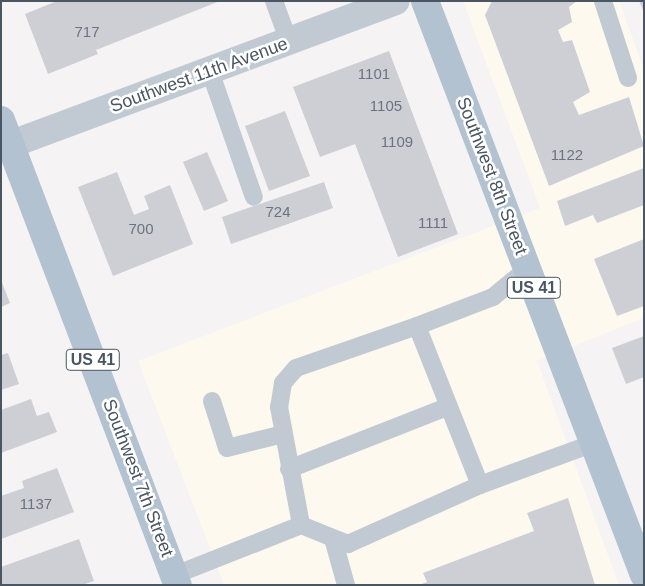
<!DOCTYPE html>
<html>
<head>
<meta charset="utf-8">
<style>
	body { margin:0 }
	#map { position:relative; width:645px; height:586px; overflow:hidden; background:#f5f3f3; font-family:Helvetica,sans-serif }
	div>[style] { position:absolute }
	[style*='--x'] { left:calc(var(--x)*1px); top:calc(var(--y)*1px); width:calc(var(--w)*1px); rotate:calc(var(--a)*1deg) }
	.commercial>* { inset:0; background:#fdf9ef }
	.building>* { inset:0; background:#cdcfd5 }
	.lane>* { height:18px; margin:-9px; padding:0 9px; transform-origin:9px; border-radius:9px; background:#c1cad2 }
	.street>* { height:28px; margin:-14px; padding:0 14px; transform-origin:14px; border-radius:14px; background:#c1cad2 }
	.primary>* { height:28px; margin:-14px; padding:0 14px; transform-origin:14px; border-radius:14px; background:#b3c2d1 }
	span { translate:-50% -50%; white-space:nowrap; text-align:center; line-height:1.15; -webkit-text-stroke:5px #fff; paint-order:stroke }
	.number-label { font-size:15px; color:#6b747e }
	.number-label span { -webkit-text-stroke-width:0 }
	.shield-label span { padding:1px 4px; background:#fff; border:1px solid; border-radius:4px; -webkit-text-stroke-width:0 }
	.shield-label { font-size:16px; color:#4a5661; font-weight:700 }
	.street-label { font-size:18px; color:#4a5661 }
	.frame { position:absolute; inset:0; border:2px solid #4a5661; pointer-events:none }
</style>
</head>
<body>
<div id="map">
	<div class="commercial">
		<div style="clip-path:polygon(463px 1px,619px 1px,644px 70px,644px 318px,537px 361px,619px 585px,224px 585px,138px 361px,540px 208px)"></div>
	</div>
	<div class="building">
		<div style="clip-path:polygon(57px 1px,220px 1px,96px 50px,98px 54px,48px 74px,25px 14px)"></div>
		<div style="clip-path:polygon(492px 1px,577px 1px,569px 7px,572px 22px,558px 30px,563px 42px,572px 40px,590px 92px,573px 102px,579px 115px,629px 97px,644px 146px,549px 186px,485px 15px)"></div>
		<div style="clip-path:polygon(639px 1px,644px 1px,644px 12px)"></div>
		<div style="clip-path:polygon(389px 51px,458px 234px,398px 257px,355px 144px,320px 157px,293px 87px)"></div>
		<div style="clip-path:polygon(285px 111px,310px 176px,269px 191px,245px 126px)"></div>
		<div style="clip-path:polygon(207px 152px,228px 201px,204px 211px,183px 162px)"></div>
		<div style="clip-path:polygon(644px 168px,644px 205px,597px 223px,593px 215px,565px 226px,557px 201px)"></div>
		<div style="clip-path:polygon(117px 172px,134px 215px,149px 209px,144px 196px,170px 185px,193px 244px,113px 276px,78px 187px)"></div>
		<div style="clip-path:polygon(324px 182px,333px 208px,231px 244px,222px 217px)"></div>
		<div style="clip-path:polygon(644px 239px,644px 306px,617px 316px,594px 259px)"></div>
		<div style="clip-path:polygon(1px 280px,10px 303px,1px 307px)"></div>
		<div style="clip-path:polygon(644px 336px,644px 377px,626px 384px,612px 348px)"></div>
		<div style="clip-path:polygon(8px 353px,19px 384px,1px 390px,1px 355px)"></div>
		<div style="clip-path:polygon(31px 399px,37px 416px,49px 412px,57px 432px,1px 453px,1px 410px)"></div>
		<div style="clip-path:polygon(57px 468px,74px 512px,1px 539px,1px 496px,24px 488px,22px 481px)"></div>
		<div style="clip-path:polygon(568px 498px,595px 585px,419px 585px,427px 582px,423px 573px,534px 531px,527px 513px)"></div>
		<div style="clip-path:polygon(79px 539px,94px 581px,82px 585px,1px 585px,1px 567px)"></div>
	</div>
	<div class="lane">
		<div style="--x:274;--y:1;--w:44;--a:69.9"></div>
		<div style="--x:603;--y:1;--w:81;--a:72"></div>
		<div style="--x:210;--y:71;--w:133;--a:70.8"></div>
		<div style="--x:417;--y:326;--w:81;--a:-20.9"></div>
		<div style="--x:493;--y:297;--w:44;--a:-39.5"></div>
		<div style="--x:212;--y:401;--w:49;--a:72.3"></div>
		<div style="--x:227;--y:448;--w:58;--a:-14"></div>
		<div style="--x:289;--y:469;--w:170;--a:-21.4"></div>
		<div style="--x:480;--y:485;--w:121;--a:-20.2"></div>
		<div style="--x:334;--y:542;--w:45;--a:74.4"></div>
		<div style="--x:175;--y:575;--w:136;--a:-21.6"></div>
		<div style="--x:301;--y:525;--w:51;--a:22"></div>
		<div style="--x:348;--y:544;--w:145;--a:-24.1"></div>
		<div style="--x:480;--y:485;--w:171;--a:-111.6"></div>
		<div style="--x:417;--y:326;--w:128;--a:160.9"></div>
		<div style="--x:296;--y:368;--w:20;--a:131"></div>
		<div style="--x:283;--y:383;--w:24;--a:99"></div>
		<div style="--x:279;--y:407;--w:120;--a:79.4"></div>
	</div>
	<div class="street">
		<div style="--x:1;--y:148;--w:421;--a:-20.4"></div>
	</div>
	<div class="primary">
		<div style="--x:425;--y:1;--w:614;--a:69.12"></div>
		<div style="--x:1;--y:120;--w:498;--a:69.2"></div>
	</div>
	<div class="number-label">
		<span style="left:87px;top:32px">717</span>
		<span style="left:374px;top:74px">1101</span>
		<span style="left:386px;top:106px">1105</span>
		<span style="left:397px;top:142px">1109</span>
		<span style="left:567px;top:155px">1122</span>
		<span style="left:278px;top:212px">724</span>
		<span style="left:433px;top:223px">1111</span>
		<span style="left:141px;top:229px">700</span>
		<span style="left:36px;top:504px">1137</span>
	</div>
	<div class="shield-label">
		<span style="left:534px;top:288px">US 41</span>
		<span style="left:93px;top:360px">US 41</span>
	</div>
	<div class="street-label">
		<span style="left:199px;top:75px;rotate:-20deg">Southwest 11th Avenue</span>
		<span style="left:492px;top:176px;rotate:69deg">Southwest 8th Street</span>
		<span style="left:138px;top:478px;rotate:69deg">Southwest 7th Street</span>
	</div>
	<div class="frame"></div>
</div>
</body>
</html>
